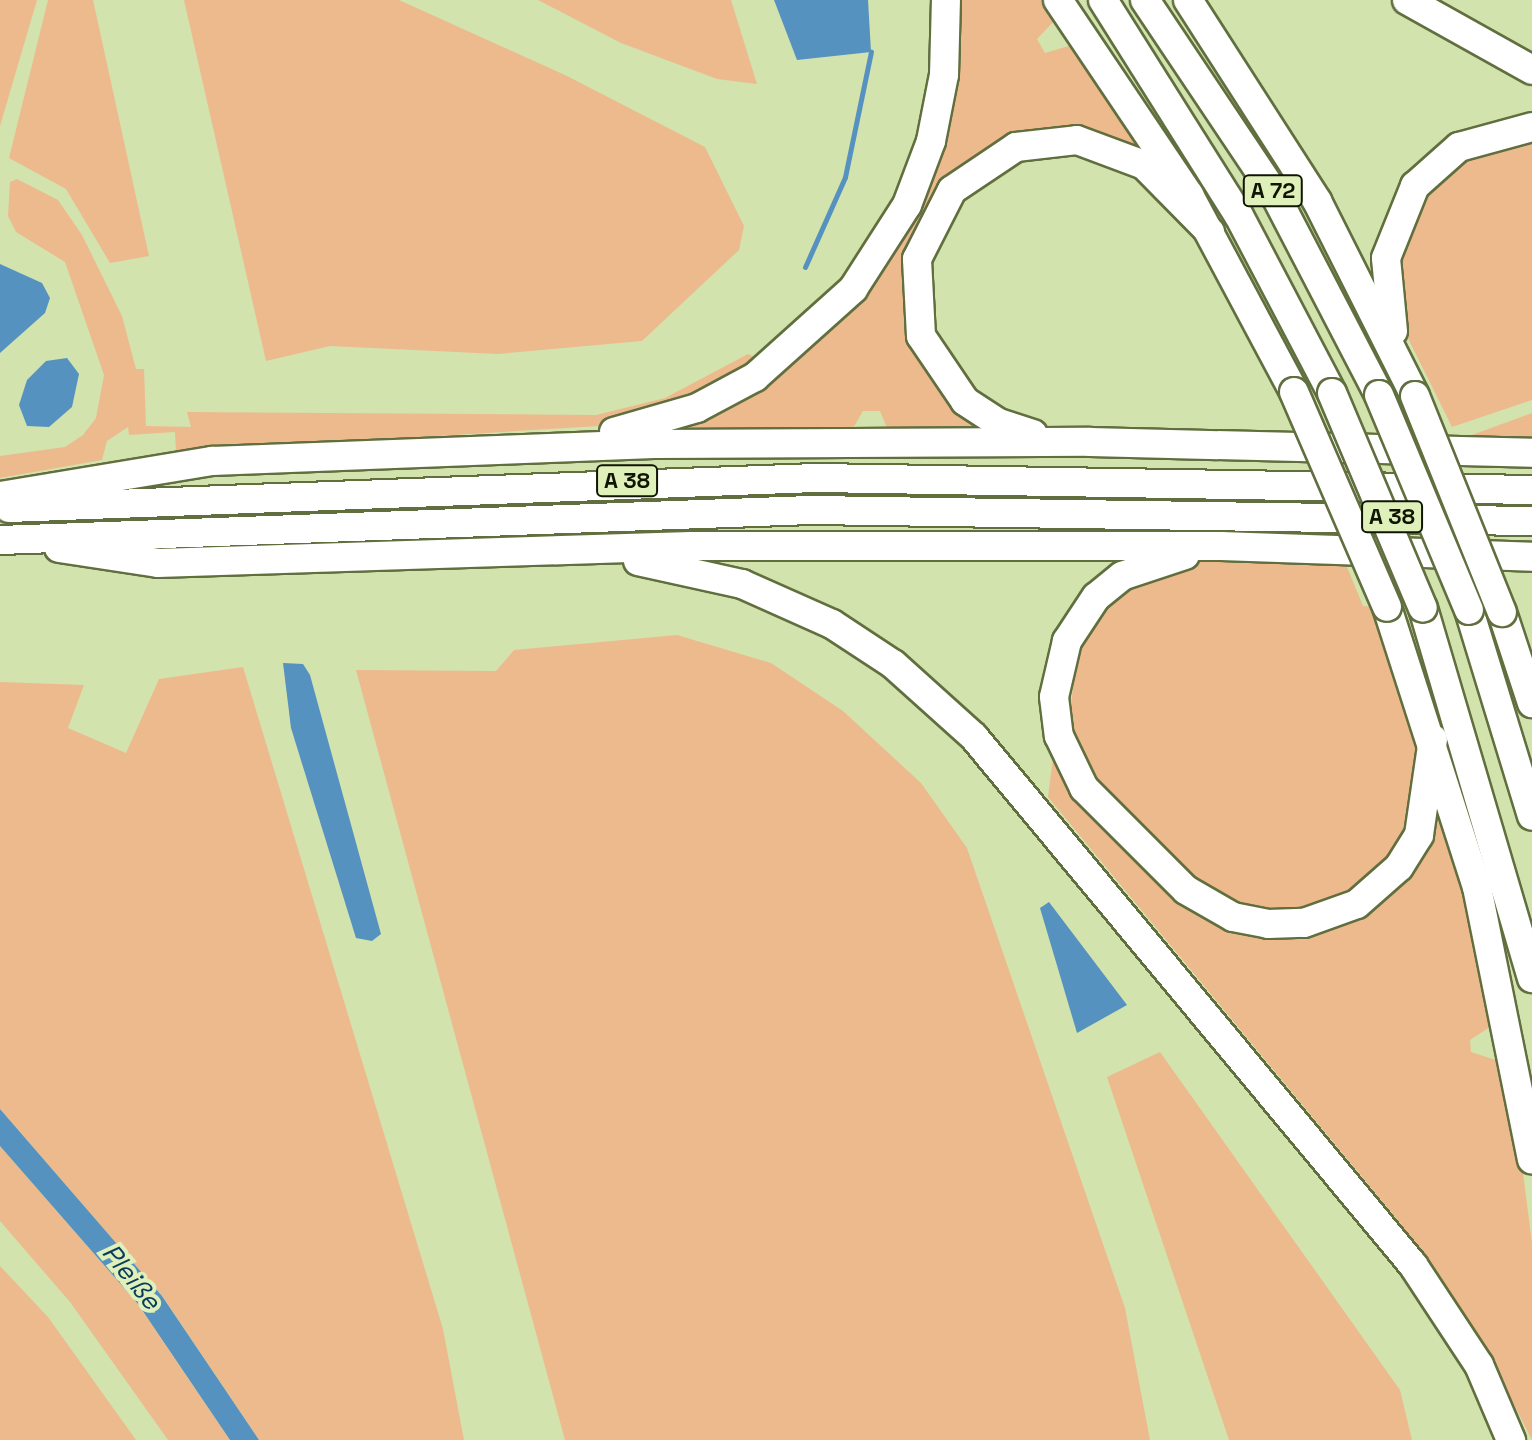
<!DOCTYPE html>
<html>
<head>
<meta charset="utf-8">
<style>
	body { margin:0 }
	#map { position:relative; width:1532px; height:1440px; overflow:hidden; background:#d2e3ae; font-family:"Space Grotesk",sans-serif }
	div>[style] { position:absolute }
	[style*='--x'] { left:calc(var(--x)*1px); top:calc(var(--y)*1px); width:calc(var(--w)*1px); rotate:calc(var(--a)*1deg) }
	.green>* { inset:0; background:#edba8e }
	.water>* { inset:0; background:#5692c0 }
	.stream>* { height:5px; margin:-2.5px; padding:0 2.5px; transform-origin:2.5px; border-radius:2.5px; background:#5692c0 }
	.roads { filter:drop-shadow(2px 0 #616f3f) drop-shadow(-2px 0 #616f3f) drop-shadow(0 2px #616f3f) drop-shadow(0 -2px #616f3f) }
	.highway>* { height:28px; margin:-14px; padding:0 14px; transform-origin:14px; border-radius:14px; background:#fff }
	.bridges { filter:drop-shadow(2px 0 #616f3f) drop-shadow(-2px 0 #616f3f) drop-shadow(0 2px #616f3f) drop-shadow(0 -2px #616f3f) }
	.highway-bridge>* { height:28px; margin:-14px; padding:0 14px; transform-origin:14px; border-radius:14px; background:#fff }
	span { translate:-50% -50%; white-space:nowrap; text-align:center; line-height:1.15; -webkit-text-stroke:8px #dff0bb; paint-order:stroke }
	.shield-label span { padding:2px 6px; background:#dff0bb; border:2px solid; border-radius:6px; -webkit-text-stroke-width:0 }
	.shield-label { font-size:22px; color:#101503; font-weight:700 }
	.water-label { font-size:26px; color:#093b5a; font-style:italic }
</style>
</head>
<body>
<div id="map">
	<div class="green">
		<div style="clip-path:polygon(0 0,37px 0,0 126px)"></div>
		<div style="clip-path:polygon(48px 0,93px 0,149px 256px,110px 263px,66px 189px,9px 158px)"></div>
		<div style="clip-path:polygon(184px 0,399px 0,565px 75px,705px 147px,744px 226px,739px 250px,642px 341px,498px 354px,330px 346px,266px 361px)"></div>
		<div style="clip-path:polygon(538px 0,731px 0,757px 84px,717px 79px,621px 43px)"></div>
		<div style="clip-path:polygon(956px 0,1052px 0,1055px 20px,1037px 39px,1045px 53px,1072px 45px,1159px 161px,1114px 136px,1057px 130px,930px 203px,912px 243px,913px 340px,945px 396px,994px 430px,889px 433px,880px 411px,863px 411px,848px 437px,636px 438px,682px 423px,890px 254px)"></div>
		<div style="clip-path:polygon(1532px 138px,1532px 400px,1452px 427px,1401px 324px,1393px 277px,1410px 214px,1454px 162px)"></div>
		<div style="clip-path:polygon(17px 179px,58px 200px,82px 235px,122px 316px,136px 369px,144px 369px,146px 426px,191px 427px,187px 412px,596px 415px,665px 398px,748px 354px,763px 361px,642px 417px,599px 426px,176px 452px,175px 432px,129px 435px,128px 427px,107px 441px,102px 460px,0 478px,0 456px,65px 447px,83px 435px,96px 418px,104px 375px,65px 262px,16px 232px,8px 216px,10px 182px)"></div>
		<div style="clip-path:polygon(1532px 413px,1532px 443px,1458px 440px)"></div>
		<div style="clip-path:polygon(1230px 559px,1345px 562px,1363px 606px,1375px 607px,1414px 722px,1423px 776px,1399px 854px,1338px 902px,1281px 914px,1220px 898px,1190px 878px,1093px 777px,1069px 726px,1077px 646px,1119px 592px,1185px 562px)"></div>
		<div style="clip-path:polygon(677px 635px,771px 663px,843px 711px,921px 783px,967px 848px,1125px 1308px,1150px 1440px,565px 1440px,356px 670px,496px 671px,514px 650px)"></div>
		<div style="clip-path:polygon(243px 667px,443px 1329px,464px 1440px,259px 1440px,163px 1297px,0 1109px,0 682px,84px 685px,68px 728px,126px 753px,159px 679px)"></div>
		<div style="clip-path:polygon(1054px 750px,1173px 889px,1301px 934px,1353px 923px,1390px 897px,1425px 852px,1443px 801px,1499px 1021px,1470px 1040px,1471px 1052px,1505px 1063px,1511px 1079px,1532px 1243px,1532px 1440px,1480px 1338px,1401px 1224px,1048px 797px)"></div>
		<div style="clip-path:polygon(1160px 1052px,1400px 1390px,1412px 1440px,1229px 1440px,1107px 1077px)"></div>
		<div style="clip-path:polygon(0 1146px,137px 1303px,230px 1440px,168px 1440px,70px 1302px,0 1221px)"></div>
		<div style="clip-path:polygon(0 1266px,48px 1317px,136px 1440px,0 1440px)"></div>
	</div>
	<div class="water">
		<div style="clip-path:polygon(774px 0,868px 0,871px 52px,797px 60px)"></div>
		<div style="clip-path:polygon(0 264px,42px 283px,50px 298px,45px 313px,0 353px)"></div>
		<div style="clip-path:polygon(67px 358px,79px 374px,72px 407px,49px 427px,27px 426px,19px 405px,27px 380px,46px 361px)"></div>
		<div style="clip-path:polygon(283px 663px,303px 664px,310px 675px,381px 934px,372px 941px,356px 938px,291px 728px)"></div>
		<div style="clip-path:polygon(1049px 902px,1127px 1005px,1077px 1033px,1040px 908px)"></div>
		<div style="clip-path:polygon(0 1109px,162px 1296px,259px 1440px,230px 1440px,138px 1304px,0 1146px)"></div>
	</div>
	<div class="stream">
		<div style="--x:805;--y:267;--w:98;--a:-66"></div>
		<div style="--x:845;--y:177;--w:128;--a:-78.3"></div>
	</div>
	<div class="roads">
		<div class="highway">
			<div style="--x:1058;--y:0;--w:235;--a:56.1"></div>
			<div style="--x:1189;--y:195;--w:223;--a:61.9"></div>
			<div style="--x:1103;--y:0;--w:253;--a:57.8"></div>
			<div style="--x:1238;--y:214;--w:202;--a:62.3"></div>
			<div style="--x:1145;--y:0;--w:230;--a:56.2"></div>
			<div style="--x:1273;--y:191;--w:230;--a:62.5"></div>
			<div style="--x:1188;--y:0;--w:239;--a:57.3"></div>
			<div style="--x:1317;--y:201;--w:218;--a:63.3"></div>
			<div style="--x:1407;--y:0;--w:143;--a:29.2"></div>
			<div style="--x:1393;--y:331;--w:73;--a:-95.5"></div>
			<div style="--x:1386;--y:258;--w:78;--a:-68.1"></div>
			<div style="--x:1415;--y:186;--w:59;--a:-41.6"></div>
			<div style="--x:1459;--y:147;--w:76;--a:-15.3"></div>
			<div style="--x:614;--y:432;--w:86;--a:-16.1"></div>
			<div style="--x:697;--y:408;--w:66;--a:-28.1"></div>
			<div style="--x:755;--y:377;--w:132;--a:-41.9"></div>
			<div style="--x:853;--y:289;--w:100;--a:-57.3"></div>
			<div style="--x:907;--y:205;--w:68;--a:-69.4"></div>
			<div style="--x:931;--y:141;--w:67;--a:-78.9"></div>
			<div style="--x:944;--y:75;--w:75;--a:-88.5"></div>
			<div style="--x:1033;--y:434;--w:38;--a:-162"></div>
			<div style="--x:997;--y:422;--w:38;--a:-147"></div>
			<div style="--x:965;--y:401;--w:78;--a:-124.1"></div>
			<div style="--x:921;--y:336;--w:77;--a:-93"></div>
			<div style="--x:917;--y:259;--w:77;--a:-63.1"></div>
			<div style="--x:952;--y:190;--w:77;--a:-33.9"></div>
			<div style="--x:1016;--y:147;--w:61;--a:-6.5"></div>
			<div style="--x:1077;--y:140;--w:72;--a:20.5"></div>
			<div style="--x:1144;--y:165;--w:94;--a:45.4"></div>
			<div style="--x:0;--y:496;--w:215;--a:-9.4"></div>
			<div style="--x:212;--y:461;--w:442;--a:-2.2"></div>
			<div style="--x:654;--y:444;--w:436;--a:-0.3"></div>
			<div style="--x:1090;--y:442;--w:442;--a:1.4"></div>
			<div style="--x:9;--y:508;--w:809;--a:-2.13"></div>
			<div style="--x:817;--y:478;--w:715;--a:0.96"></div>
			<div style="--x:0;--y:540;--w:813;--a:-2.12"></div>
			<div style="--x:812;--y:510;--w:720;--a:0.88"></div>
			<div style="--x:59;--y:548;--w:100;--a:8.6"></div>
			<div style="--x:158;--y:563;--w:533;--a:-1.83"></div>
			<div style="--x:691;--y:546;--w:530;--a:0"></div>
			<div style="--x:1221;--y:546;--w:311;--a:2"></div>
			<div style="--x:1185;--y:555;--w:66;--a:161.6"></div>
			<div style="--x:1122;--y:576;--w:33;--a:141"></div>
			<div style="--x:1096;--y:597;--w:53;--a:123.4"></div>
			<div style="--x:1067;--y:641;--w:57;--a:103.1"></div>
			<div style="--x:1054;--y:697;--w:39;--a:83"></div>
			<div style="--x:1059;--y:736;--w:58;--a:64.3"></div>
			<div style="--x:1084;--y:788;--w:144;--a:45"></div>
			<div style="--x:1186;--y:890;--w:54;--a:29.9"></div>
			<div style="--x:1233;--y:917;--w:36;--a:11"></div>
			<div style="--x:1268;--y:924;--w:36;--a:-2"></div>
			<div style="--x:1304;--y:923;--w:56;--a:-19.7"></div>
			<div style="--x:1357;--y:904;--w:56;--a:-41.4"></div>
			<div style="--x:1399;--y:867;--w:38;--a:-58"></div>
			<div style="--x:1419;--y:835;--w:97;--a:-81.7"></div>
			<div style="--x:638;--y:561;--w:107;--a:12.5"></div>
			<div style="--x:742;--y:584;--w:98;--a:24"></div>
			<div style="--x:832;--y:624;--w:73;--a:33.3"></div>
			<div style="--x:893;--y:664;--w:109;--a:42"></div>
			<div style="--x:974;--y:737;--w:687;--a:50.26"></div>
			<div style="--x:1413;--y:1265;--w:120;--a:56.6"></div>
			<div style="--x:1479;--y:1365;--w:82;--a:66.9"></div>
			<div style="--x:1387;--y:607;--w:294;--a:72.2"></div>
			<div style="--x:1477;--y:887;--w:278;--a:78.6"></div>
			<div style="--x:1423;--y:608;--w:386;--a:73.6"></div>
			<div style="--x:1469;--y:610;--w:215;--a:73"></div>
			<div style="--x:1502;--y:612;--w:96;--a:71.8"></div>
		</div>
	</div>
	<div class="bridges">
		<div class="highway-bridge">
			<div style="--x:1294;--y:392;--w:234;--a:66.6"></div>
			<div style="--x:1332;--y:393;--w:233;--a:67.1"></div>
			<div style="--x:1379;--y:395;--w:233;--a:67.3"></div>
			<div style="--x:1415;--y:396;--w:233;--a:68.1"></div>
		</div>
	</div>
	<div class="shield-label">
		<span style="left:1273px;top:191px">A 72</span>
		<span style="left:627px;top:481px">A 38</span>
		<span style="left:1392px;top:517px">A 38</span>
	</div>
	<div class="water-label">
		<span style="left:131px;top:1277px;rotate:51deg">Pleiße</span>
	</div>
</div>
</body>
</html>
